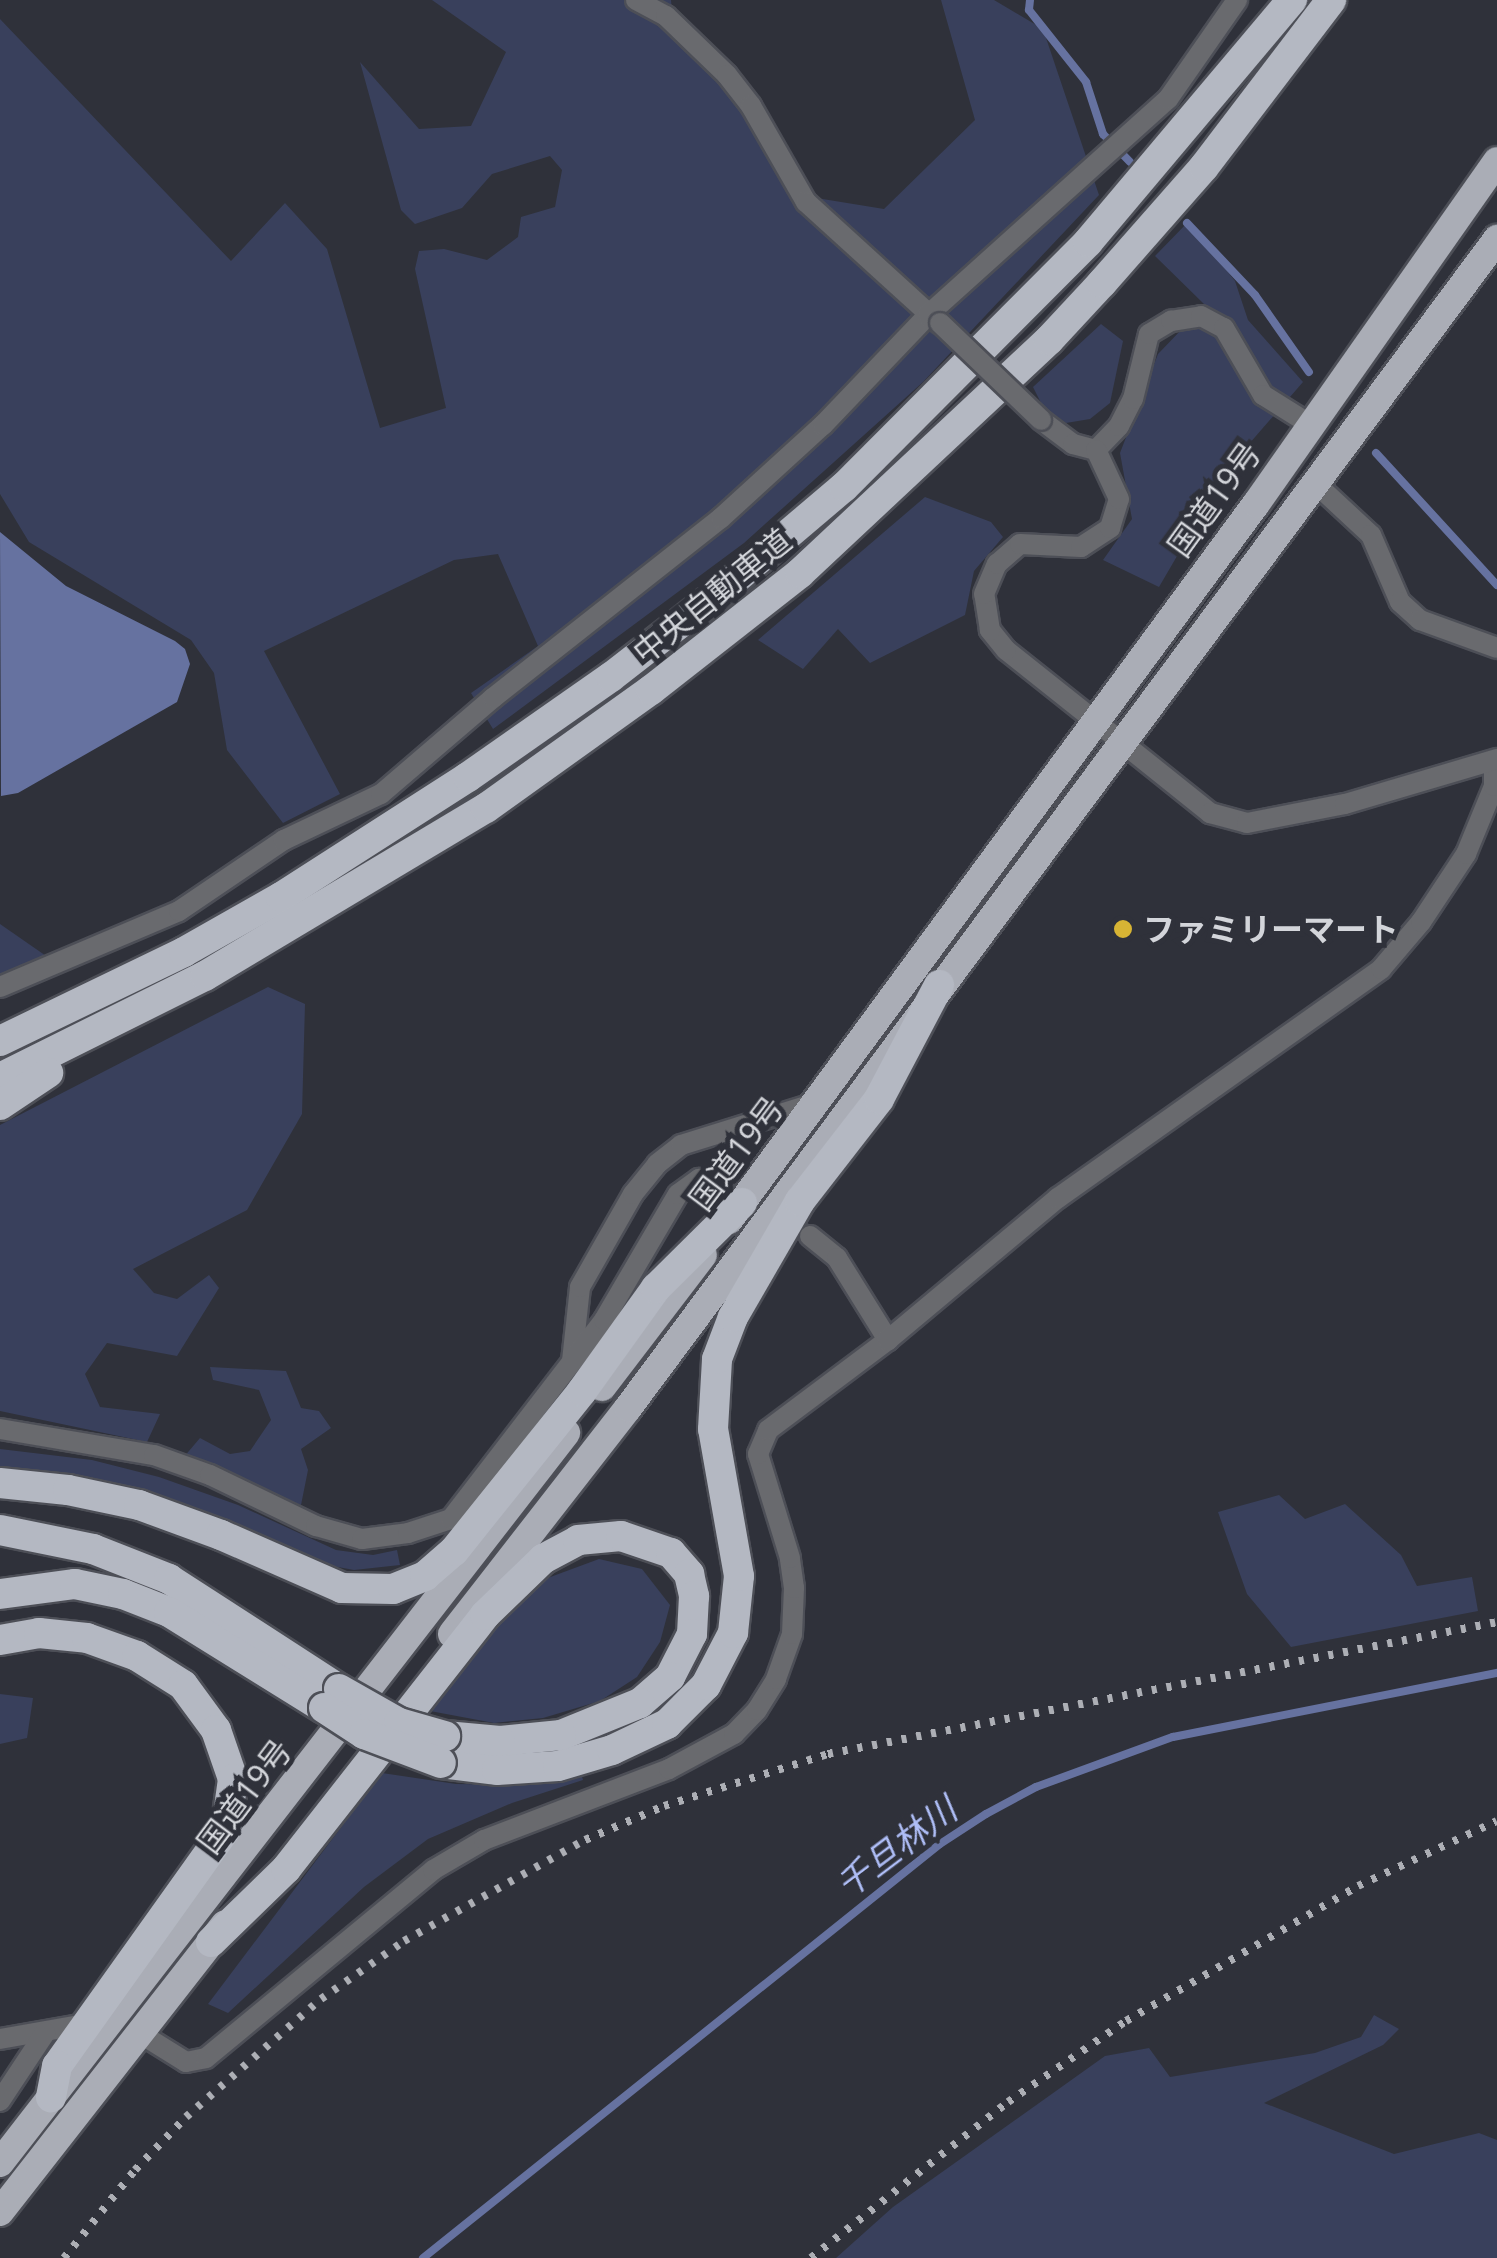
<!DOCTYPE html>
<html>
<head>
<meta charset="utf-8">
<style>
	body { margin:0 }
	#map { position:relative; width:1497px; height:2258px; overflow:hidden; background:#2f313a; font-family:"Noto Sans","Noto Sans JP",sans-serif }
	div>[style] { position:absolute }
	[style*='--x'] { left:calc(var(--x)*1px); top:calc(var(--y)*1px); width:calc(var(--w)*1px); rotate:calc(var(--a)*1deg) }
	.green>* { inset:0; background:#39405c }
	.water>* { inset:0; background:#6672a0 }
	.stream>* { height:8px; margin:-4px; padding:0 4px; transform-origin:4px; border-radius:4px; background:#6672a0 }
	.minor-tunnel>* { height:20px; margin-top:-10px; transform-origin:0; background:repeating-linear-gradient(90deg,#484a52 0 20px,transparent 0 30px) }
	.roads { filter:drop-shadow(2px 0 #4d4f57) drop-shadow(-2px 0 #4d4f57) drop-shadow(0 2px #4d4f57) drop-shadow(0 -2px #4d4f57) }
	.minor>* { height:20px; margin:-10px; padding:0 10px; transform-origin:10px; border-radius:10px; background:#696a6e }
	.tertiary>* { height:20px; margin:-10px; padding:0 10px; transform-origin:10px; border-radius:10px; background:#696a6e }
	.trunk>* { height:28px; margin:-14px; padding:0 14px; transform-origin:14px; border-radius:14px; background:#aaadb6 }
	.motorway>* { height:30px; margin:-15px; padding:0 15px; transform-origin:15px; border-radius:15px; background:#b4b8c2 }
	.rail>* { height:8px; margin-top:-4px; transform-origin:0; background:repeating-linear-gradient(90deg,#adafb5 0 5px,transparent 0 15px) }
	.bridges { filter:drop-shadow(2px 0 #4d4f57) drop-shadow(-2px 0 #4d4f57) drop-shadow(0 2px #4d4f57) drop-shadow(0 -2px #4d4f57) }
	.minor-bridge>* { height:20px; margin:-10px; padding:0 10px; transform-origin:10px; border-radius:10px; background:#696a6e }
	.motorway-bridge>* { height:30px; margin:-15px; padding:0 15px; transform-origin:15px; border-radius:15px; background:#b4b8c2 }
	.dots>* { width:28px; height:28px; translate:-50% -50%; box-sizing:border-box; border:5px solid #2f313a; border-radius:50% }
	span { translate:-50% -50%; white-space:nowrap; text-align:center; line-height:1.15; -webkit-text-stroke:10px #2f313a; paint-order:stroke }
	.street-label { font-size:32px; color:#d3d5da }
	.poi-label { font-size:32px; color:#d3d5da; font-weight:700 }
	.left { translate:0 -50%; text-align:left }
	.water-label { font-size:35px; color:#afbef7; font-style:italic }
</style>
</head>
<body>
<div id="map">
	<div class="green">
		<div style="clip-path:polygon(432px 0,671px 0,674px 37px,720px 80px,743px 109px,792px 194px,884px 209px,975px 120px,941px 0,994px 0,1043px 29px,1099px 195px,923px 382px,744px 543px,493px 729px,471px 693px,538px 646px,498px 554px,454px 560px,264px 651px,340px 794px,283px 823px,227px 750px,214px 673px,191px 640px,29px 542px,0 494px,0 19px,231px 261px,285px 203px,327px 249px,380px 428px,446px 408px,415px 269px,419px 251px,444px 249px,487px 260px,518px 237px,521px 217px,555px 207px,562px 170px,550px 156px,492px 174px,462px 208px,415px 224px,401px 210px,360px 62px,419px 129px,471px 126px,506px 52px)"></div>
		<div style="clip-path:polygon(1188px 222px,1235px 281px,1248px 320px,1303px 382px,1229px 467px,1159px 587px,1103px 560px,1132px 519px,1120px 453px,1158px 354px,1205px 305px,1155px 256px)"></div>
		<div style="clip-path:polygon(1101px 324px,1123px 341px,1110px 403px,1090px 419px,1066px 423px,1043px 407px,1033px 387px)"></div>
		<div style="clip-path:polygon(925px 497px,991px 522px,1003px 537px,974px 571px,965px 615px,870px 663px,838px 629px,803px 669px,758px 640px)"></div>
		<div style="clip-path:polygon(0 924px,49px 958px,0 975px)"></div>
		<div style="clip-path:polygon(268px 987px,305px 1004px,302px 1114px,247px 1210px,133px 1269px,154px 1293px,177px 1299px,209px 1275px,219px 1288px,177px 1356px,107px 1343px,85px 1374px,100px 1407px,160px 1414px,147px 1442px,0 1411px,0 1125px)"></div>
		<div style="clip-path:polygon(210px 1367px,286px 1371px,301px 1408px,319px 1411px,331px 1428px,301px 1449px,308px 1470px,301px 1505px,183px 1458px,200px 1438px,230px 1454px,250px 1451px,271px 1420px,259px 1390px,213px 1380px)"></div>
		<div style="clip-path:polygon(0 1449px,92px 1460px,159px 1477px,238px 1505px,336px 1550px,373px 1555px,397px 1550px,400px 1565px,354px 1570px,311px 1562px,0 1476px)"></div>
		<div style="clip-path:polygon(1279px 1495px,1305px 1519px,1345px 1504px,1401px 1555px,1417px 1586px,1472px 1577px,1478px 1611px,1291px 1647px,1247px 1594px,1218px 1512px)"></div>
		<div style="clip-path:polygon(599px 1559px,642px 1569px,670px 1605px,660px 1642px,637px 1677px,600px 1701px,543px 1718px,494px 1723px,430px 1711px,496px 1627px,545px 1579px)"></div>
		<div style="clip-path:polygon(0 1694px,33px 1698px,27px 1738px,0 1744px)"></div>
		<div style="clip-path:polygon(382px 1773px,456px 1784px,528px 1785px,581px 1773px,583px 1780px,512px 1803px,428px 1839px,364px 1887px,228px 2013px,208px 2004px)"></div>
		<div style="clip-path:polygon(1374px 2015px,1399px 2029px,1383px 2045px,1264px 2103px,1394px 2154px,1479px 2133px,1497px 2140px,1497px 2258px,836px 2258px,893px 2207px,1105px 2056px,1149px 2048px,1170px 2077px,1315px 2053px,1361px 2037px)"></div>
	</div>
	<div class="water">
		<div style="clip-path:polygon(0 532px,66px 586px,175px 641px,185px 649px,190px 664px,177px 702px,18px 793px,1px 796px)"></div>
	</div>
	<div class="stream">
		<div style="--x:1030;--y:0;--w:10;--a:96"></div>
		<div style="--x:1029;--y:10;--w:92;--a:51.6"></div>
		<div style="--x:1086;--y:82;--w:55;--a:71.9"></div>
		<div style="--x:1103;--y:134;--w:39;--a:46"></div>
		<div style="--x:1187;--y:223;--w:99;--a:46.6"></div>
		<div style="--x:1255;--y:295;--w:94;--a:55"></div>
		<div style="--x:1376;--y:453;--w:179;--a:47.5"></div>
		<div style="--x:423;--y:2258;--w:662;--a:-38.69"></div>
		<div style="--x:940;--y:1844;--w:55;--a:-33.1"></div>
		<div style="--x:986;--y:1814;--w:57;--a:-28.4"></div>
		<div style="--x:1036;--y:1787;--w:146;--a:-20.1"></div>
		<div style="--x:1173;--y:1737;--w:330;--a:-11.2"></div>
	</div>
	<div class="minor-tunnel">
		<div style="--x:722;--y:1188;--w:100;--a:28.6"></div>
	</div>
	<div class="roads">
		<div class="minor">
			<div style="--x:636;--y:0;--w:34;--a:28"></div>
			<div style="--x:666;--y:16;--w:85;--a:44"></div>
			<div style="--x:727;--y:75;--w:39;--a:52"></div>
			<div style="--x:751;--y:106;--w:111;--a:60.2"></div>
			<div style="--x:806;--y:202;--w:180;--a:42.3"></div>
			<div style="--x:1041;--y:420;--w:40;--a:37"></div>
			<div style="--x:1073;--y:444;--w:24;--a:15"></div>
			<div style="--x:1096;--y:450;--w:33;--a:-46"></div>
			<div style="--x:1119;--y:426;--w:30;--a:-63"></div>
			<div style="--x:1133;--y:399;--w:67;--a:-76.2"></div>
			<div style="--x:1149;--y:334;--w:26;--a:-31"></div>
			<div style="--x:1171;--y:321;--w:30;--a:-9"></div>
			<div style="--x:1201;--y:316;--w:26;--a:28"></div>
			<div style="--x:1224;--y:328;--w:78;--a:59.8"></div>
			<div style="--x:1263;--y:395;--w:57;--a:32"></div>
			<div style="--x:1315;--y:483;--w:76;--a:42.9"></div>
			<div style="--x:1371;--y:535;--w:73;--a:66.6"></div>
			<div style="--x:1400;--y:602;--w:27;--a:42"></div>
			<div style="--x:1420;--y:620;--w:82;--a:20"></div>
			<div style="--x:1094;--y:720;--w:112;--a:-141.5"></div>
			<div style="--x:1006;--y:650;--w:26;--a:-129"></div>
			<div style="--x:990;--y:630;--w:36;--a:-99"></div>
			<div style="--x:984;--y:594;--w:33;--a:-67"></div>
			<div style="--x:997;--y:564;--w:30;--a:-41"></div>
			<div style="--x:1020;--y:544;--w:61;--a:2.8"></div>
			<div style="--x:1081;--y:547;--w:35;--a:-33"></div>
			<div style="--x:1110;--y:528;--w:30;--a:-73"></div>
			<div style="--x:1119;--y:499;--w:54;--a:-115.1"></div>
			<div style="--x:0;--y:987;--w:194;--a:-23"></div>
			<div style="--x:179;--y:911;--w:127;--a:-34.1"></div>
			<div style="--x:284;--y:840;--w:107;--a:-25.4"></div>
			<div style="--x:381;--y:794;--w:148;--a:-40.6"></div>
			<div style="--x:493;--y:698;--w:290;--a:-38.3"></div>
			<div style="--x:721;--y:518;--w:138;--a:-42.4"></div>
			<div style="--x:823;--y:425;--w:152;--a:-46.3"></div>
			<div style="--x:928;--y:315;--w:323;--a:-42"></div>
			<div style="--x:1168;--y:99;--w:121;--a:-55.1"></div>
			<div style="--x:810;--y:1236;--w:35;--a:39"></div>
			<div style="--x:837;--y:1258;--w:97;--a:58.1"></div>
			<div style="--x:572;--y:1361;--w:74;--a:-83.8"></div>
			<div style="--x:580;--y:1287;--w:107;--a:-60.3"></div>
			<div style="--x:633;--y:1194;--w:38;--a:-51"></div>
			<div style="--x:657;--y:1164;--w:31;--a:-38"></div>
			<div style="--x:681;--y:1145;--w:141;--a:-17.3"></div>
			<div style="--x:0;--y:1429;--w:156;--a:9.6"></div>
			<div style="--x:154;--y:1455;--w:59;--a:19.7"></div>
			<div style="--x:210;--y:1475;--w:118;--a:25.7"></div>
			<div style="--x:316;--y:1526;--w:48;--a:15.8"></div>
			<div style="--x:362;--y:1539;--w:46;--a:-7.4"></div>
			<div style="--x:408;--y:1533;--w:45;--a:-18"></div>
			<div style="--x:451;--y:1519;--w:251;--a:-52.4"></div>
			<div style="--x:604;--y:1320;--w:146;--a:-59.6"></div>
			<div style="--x:678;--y:1194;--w:26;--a:-36"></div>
			<div style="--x:699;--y:1179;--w:25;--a:21"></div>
			<div style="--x:141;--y:2034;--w:53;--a:31.9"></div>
			<div style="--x:186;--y:2062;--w:20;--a:-11"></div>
			<div style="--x:206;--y:2058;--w:295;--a:-39.6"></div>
			<div style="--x:433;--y:1870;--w:59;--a:-30.5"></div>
			<div style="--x:484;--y:1840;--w:198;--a:-21"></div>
			<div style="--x:669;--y:1769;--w:74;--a:-28.3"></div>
			<div style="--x:734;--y:1734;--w:33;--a:-46"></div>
			<div style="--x:757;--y:1710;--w:36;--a:-58"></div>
			<div style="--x:776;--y:1679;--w:48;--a:-70.4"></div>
			<div style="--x:792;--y:1634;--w:46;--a:-87.5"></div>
			<div style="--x:794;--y:1588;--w:30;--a:-98"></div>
			<div style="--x:790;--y:1558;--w:109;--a:-107.1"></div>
			<div style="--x:758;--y:1454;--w:26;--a:-67"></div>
			<div style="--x:768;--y:1430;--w:150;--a:-36.9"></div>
			<div style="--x:888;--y:1340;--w:222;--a:-39.9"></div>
			<div style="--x:1058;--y:1198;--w:396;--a:-35.3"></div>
			<div style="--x:1381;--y:969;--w:62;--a:-49.6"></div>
			<div style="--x:1421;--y:922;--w:82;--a:-56.5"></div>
			<div style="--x:1466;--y:854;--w:74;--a:-67.6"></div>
			<div style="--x:1494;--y:786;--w:25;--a:-90"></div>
			<div style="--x:0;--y:2039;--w:92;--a:-10"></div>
			<div style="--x:0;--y:2101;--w:82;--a:-56.5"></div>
		</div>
		<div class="tertiary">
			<div style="--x:1094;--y:720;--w:149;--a:38.7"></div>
			<div style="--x:1210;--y:813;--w:38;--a:15"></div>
			<div style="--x:1247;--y:823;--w:100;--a:-11"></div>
			<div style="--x:1345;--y:804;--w:159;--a:-16.5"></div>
		</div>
		<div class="trunk">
			<div style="--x:729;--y:1220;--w:889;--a:-53.65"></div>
			<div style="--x:1256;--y:504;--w:419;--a:-54.9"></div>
			<div style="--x:602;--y:1387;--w:166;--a:-52.6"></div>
			<div style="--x:452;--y:1634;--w:286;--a:-52.1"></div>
			<div style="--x:628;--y:1408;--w:1457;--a:-53.37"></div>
			<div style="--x:0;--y:2163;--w:924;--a:-52.21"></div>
			<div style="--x:0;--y:2212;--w:365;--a:-52"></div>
		</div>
		<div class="motorway">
			<div style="--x:0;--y:1041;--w:204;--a:-25.8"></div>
			<div style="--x:184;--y:952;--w:112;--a:-29.6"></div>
			<div style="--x:281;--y:897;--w:222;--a:-32.7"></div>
			<div style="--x:468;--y:777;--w:174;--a:-35"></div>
			<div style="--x:611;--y:677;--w:138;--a:-37.9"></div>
			<div style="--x:720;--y:592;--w:162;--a:-40.3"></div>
			<div style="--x:844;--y:487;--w:346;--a:-45.1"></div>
			<div style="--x:1088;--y:242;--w:317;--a:-49.9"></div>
			<div style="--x:0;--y:1078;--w:229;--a:-26.5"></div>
			<div style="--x:205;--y:976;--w:327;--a:-30.9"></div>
			<div style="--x:486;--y:808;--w:203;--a:-35.6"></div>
			<div style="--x:651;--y:690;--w:189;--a:-38.1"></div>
			<div style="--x:800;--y:573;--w:341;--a:-43.1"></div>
			<div style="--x:1049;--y:340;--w:78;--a:-47.1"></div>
			<div style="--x:1102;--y:283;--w:154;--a:-48.7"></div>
			<div style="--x:1204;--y:167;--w:210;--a:-52.7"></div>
			<div style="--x:0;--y:1105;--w:58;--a:-33.7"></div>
			<div style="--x:0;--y:1483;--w:68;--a:5.9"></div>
			<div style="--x:68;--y:1490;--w:73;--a:11.9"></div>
			<div style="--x:139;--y:1505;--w:87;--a:20.1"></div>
			<div style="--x:221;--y:1535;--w:132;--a:23.7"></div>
			<div style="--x:342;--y:1588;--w:51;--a:1.1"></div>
			<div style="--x:393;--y:1589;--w:35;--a:-22"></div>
			<div style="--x:425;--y:1576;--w:38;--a:-41"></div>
			<div style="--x:454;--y:1551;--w:205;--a:-51.3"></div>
			<div style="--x:582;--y:1391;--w:127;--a:-54.3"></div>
			<div style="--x:656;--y:1288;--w:121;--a:-44.7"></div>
			<div style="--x:0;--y:1530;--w:95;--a:11.5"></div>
			<div style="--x:93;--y:1549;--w:82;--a:21.5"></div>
			<div style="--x:169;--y:1579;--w:202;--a:32.9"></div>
			<div style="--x:0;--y:1594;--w:76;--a:-7.6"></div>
			<div style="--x:75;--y:1584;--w:49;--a:11.8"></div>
			<div style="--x:123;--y:1594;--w:49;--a:21.4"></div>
			<div style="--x:169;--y:1612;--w:182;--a:31.8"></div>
			<div style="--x:0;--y:1640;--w:40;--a:-10"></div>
			<div style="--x:39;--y:1633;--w:48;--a:5.9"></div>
			<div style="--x:87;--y:1638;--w:53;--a:19.8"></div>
			<div style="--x:137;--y:1656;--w:54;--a:32.2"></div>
			<div style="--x:183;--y:1685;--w:56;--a:53.7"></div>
			<div style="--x:216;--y:1730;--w:52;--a:70.9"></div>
			<div style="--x:233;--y:1779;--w:50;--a:98"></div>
			<div style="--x:226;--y:1829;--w:291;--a:125.5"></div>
			<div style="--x:57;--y:2066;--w:32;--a:101"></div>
			<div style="--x:441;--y:1763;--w:56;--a:7.1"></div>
			<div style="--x:497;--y:1770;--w:61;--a:-3.8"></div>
			<div style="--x:558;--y:1766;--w:56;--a:-16.5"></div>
			<div style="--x:612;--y:1750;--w:61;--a:-25.3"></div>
			<div style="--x:667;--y:1724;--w:55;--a:-45"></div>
			<div style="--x:706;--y:1685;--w:59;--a:-62.6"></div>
			<div style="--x:733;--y:1633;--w:57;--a:-84"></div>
			<div style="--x:739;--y:1576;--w:149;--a:-100"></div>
			<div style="--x:713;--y:1429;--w:70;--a:-86.7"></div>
			<div style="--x:717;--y:1359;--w:45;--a:-69.1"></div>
			<div style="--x:733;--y:1317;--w:134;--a:-60"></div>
			<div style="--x:800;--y:1201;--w:129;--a:-52.2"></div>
			<div style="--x:879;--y:1099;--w:129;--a:-62.2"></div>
			<div style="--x:211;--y:1942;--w:105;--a:-44.2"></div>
			<div style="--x:286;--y:1869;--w:323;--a:-51.9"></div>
			<div style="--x:485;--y:1615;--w:81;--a:-44"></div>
			<div style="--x:543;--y:1559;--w:40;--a:-28"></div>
			<div style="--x:578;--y:1540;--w:43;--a:-5.3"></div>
			<div style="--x:621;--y:1536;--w:53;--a:18.8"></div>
			<div style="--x:671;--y:1553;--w:28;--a:49"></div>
			<div style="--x:689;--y:1574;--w:23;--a:77"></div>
			<div style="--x:694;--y:1596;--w:38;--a:93"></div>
			<div style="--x:692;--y:1634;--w:48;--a:117.1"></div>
			<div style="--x:670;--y:1677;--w:40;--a:139"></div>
			<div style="--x:640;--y:1703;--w:85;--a:157.9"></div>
			<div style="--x:561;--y:1735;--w:61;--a:174.4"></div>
			<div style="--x:500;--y:1741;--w:55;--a:-174.8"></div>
		</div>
	</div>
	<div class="rail">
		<div style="--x:64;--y:2258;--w:113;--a:-51.1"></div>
		<div style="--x:135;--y:2170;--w:74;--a:-46.1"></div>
		<div style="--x:186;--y:2117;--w:179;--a:-41.2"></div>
		<div style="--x:321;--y:1999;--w:101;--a:-34.9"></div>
		<div style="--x:404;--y:1941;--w:207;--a:-29.2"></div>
		<div style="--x:585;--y:1840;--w:86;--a:-23.3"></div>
		<div style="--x:664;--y:1806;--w:172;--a:-17.6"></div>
		<div style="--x:828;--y:1754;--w:682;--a:-11.16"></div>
		<div style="--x:811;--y:2258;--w:251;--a:-38.4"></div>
		<div style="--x:1008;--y:2102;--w:143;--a:-34.5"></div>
		<div style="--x:1126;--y:2021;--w:268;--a:-30.2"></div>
		<div style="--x:1358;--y:1886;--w:153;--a:-25.1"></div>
	</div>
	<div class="bridges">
		<div class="minor-bridge">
			<div style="--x:940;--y:323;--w:140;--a:43.8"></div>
		</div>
		<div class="motorway-bridge">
			<div style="--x:339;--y:1689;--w:69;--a:29.5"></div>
			<div style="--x:399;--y:1723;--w:48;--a:15.8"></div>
			<div style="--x:324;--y:1708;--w:48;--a:33"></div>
			<div style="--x:364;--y:1734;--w:82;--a:20.6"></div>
		</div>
	</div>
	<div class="dots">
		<div style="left:1123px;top:929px;background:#d7b434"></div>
	</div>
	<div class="street-label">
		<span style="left:1214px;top:499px;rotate:-54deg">国道19号</span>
		<span style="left:712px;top:596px;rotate:-39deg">中央自動車道</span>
		<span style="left:736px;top:1153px;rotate:-53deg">国道19号</span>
		<span style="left:244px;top:1796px;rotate:-53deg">国道19号</span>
	</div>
	<div class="poi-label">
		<span class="left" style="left:1143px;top:929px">ファミリーマート</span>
	</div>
	<div class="water-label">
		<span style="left:896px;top:1847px;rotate:-37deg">千旦林川</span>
	</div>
</div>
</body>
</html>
